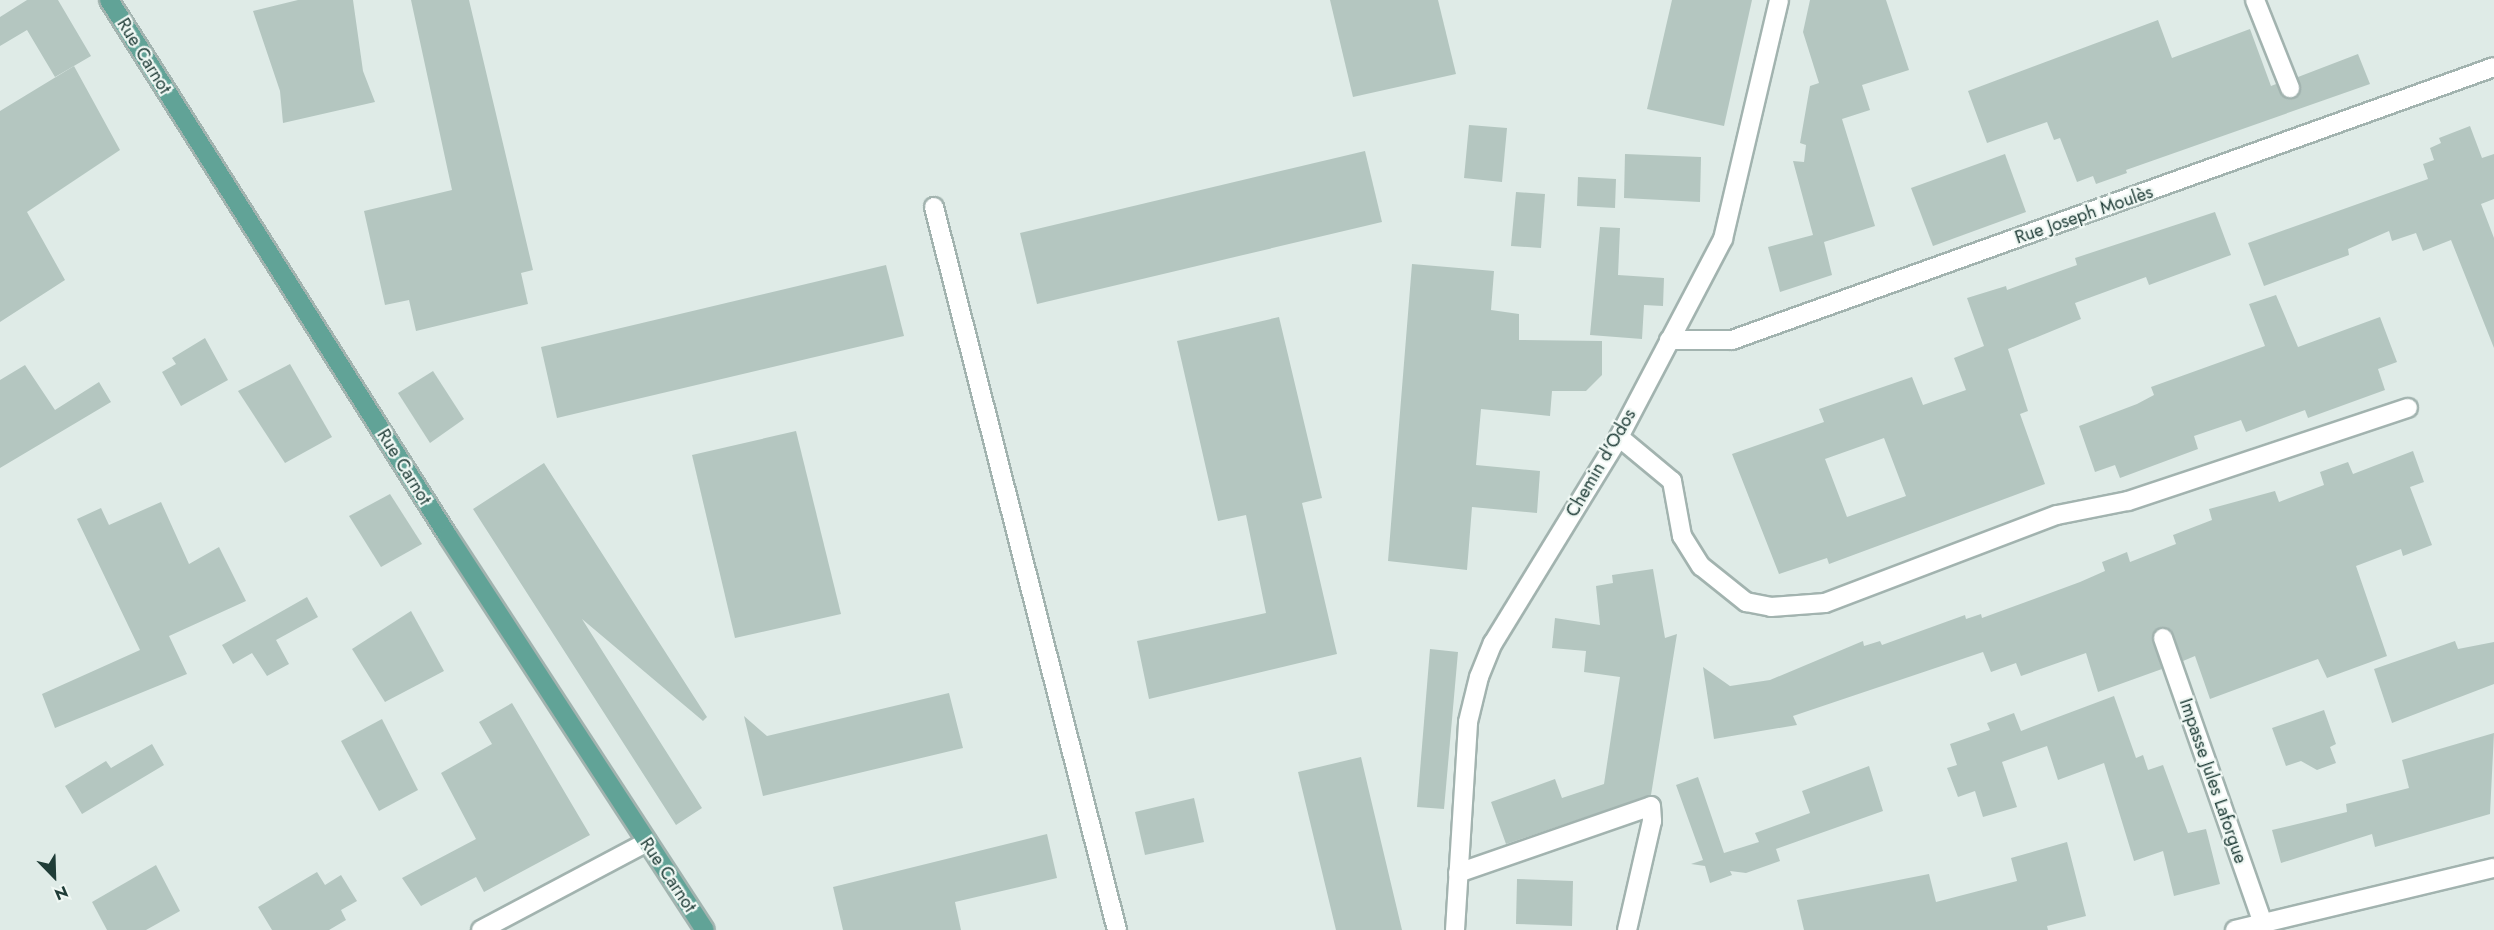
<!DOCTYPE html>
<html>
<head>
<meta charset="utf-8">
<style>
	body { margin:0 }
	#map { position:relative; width:2494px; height:930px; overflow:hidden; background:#dfebe7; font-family:Jost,sans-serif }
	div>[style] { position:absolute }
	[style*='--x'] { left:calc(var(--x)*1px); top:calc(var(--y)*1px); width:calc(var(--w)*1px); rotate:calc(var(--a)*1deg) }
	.building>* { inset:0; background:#b4c6c0 }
	.roads { filter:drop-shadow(2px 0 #a2b3af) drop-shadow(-2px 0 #a2b3af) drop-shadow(0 2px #a2b3af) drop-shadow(0 -2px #a2b3af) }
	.minor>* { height:18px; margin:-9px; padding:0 9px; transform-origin:9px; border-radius:9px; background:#fff }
	.major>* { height:18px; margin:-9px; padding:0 9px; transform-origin:9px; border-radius:9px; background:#61a397 }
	span { translate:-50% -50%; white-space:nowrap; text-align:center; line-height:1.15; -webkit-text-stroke:4.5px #f0f8f4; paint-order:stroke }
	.street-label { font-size:18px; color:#1f3c37 }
	.north { position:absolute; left:24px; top:846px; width:60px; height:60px; -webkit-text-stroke:4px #f0f8f4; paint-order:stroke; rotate:157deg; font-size:16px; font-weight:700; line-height:24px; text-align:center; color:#1f3c37 }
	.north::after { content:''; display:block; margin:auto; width:21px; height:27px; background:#1f3c37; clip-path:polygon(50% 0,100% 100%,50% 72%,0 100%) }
</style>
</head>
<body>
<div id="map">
	<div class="building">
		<div style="clip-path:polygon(27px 0,58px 0,91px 56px,55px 77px,27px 30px,0 46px,0 17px)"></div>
		<div style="clip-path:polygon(298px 0,353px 0,363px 71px,375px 102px,283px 123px,280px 91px,253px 11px)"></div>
		<div style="clip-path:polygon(411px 0,469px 0,533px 270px,521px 273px,528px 304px,416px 331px,409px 300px,385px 305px,364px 211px,452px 190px)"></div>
		<div style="clip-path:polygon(1330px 0,1438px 0,1456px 74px,1353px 97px)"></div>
		<div style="clip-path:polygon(1672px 0,1752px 0,1724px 126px,1647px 109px)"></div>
		<div style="clip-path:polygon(1810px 0,1886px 0,1909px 70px,1862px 85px,1870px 110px,1842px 119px,1875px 226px,1824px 242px,1832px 275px,1780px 292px,1768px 247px,1813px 235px,1793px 161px,1804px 162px,1806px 145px,1800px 143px,1810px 86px,1819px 83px,1803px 32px)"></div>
		<div style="clip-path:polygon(2158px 20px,2172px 58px,2250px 29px,2271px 86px,2276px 84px,2288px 99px,2299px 94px,2298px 77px,2358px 54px,2370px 84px,2126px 170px,2127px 173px,2096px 184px,2093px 176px,2077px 182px,2060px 138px,2054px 140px,2047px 122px,1987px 143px,1968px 91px)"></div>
		<div style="clip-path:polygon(74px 66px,120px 150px,27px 212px,65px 280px,0 322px,0 111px)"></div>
		<div style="clip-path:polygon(1469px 125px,1507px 128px,1502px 182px,1464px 178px)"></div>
		<div style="clip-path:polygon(2470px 126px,2482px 158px,2494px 154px,2494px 199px,2481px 204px,2494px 238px,2494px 348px,2451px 240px,2423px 251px,2416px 233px,2392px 241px,2389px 231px,2348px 249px,2349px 255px,2264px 286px,2248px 243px,2428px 179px,2423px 164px,2434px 160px,2430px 148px,2441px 143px,2439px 138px)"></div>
		<div style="clip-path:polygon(1365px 151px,1382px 222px,1037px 304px,1020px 233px)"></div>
		<div style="clip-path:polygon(1625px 154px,1701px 157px,1700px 202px,1624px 198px)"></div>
		<div style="clip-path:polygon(2005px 154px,2026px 212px,1933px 246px,1911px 188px)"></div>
		<div style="clip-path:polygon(1578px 177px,1616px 179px,1615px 208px,1577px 206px)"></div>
		<div style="clip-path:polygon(1516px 192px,1545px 194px,1541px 248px,1511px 246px)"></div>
		<div style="clip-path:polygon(evenodd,2215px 212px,2231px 255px,2149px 285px,2146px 277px,2075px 303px,2081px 319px,2008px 349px,2028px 411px,2020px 414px,2045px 484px,1829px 564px,1827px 558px,1779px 574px,1732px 454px,1824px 422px,1819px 409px,1912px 377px,1923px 405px,1966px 390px,1954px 358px,1984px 346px,1967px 298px,2006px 286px,2007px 290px,2077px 265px,2075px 258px,2215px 212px,1884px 438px,1906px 496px,1847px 517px,1825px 459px,1884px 438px)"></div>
		<div style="clip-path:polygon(1600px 227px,1620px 228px,1618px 275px,1664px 278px,1663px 306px,1644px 305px,1642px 339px,1590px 335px)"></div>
		<div style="clip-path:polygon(1412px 264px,1494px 271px,1491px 310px,1519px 314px,1519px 340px,1602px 341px,1602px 375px,1586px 391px,1552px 391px,1550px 416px,1481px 409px,1476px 465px,1540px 471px,1537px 513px,1472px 507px,1467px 570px,1388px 561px)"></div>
		<div style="clip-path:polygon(886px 265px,904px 336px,557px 418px,541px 347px)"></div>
		<div style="clip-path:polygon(2276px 295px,2298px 347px,2380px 317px,2397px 362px,2378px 369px,2385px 390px,2308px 418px,2305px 410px,2246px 432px,2241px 420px,2194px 436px,2198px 449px,2120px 478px,2115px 465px,2095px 472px,2079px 426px,2137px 404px,2154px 395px,2151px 387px,2265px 346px,2249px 304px)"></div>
		<div style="clip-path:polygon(1279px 317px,1322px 498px,1302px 503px,1337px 654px,1149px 699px,1137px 641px,1266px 613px,1246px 515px,1218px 521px,1177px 341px)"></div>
		<div style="clip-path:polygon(205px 338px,228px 380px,181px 406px,162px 372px,176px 364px,172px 358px)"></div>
		<div style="clip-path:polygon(290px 364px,332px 437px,285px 463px,238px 391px)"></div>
		<div style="clip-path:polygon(25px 365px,55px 410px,99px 382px,111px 402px,0 468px,0 380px)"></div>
		<div style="clip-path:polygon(433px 371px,464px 419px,430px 443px,398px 393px)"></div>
		<div style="clip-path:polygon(796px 431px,841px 614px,735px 638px,692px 455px)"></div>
		<div style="clip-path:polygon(2413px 451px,2424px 482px,2410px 487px,2432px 545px,2403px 556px,2401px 549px,2356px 566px,2387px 656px,2327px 678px,2318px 659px,2210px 699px,2195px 656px,2183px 661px,2171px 630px,2160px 627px,2152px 637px,2162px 669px,2098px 692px,2086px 653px,2021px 676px,2016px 663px,1991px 672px,1983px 652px,1793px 716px,1797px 725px,1714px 739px,1703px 667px,1730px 686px,1770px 680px,1863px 641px,1864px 646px,1880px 641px,1882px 645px,1965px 615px,1966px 619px,1981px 614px,1982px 618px,2080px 582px,2105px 571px,2102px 562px,2115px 557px,2127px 552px,2130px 562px,2176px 544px,2173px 535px,2212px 520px,2209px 509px,2275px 491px,2279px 502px,2324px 485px,2320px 472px,2348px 462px,2353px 474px)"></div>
		<div style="clip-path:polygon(544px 463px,707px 717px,703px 721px,582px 619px,702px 808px,676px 825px,473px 509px)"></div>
		<div style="clip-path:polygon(390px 494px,422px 544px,381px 567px,349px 516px)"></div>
		<div style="clip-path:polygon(161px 502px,189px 564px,219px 547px,246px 601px,169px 636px,187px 674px,55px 728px,42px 694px,140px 650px,77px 519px,101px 508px,109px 525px)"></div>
		<div style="clip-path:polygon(1653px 569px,1665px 638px,1677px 634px,1651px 795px,1506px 844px,1491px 802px,1555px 779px,1562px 798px,1604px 784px,1620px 677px,1584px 672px,1586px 651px,1552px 648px,1555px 618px,1600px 625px,1596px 586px,1613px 583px,1612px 575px)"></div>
		<div style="clip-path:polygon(307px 597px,318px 617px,276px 640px,289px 664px,267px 676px,252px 653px,233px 664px,222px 645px)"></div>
		<div style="clip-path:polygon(411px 611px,444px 671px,385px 702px,352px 649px)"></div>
		<div style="clip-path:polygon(2455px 641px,2458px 649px,2494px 642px,2494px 684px,2392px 723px,2374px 669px)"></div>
		<div style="clip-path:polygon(1430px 649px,1458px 652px,1444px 809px,1417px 807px)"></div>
		<div style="clip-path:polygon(949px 693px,963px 748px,763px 796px,744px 716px,767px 736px)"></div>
		<div style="clip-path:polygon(2114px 696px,2136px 758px,2143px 755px,2148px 770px,2163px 765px,2188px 833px,2206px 829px,2220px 884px,2174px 896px,2163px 851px,2134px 861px,2104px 763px,2058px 780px,2047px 746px,2002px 762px,2017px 807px,1983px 817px,1975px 791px,1958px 797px,1947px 768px,1957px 765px,1950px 744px,1990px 730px,1987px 723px,2014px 713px,2021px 731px)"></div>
		<div style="clip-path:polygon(512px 703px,590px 835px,484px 892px,476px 877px,421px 906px,402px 878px,476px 839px,441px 773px,492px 744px,479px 722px)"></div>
		<div style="clip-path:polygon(2324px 710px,2336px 744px,2330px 747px,2336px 763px,2317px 770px,2301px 761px,2286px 766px,2272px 728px)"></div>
		<div style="clip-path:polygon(382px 719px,418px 790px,379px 811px,341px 741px)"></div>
		<div style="clip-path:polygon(2494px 733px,2490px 814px,2375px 847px,2372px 834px,2281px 863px,2272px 830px,2347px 812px,2346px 804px,2409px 788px,2402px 760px)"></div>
		<div style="clip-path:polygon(152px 744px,164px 765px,82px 814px,65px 786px,106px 761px,111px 768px)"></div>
		<div style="clip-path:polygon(1361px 757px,1368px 787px,1402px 930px,1336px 930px,1298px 772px)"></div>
		<div style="clip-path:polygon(1869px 766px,1883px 811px,1776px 849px,1780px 861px,1746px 873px,1730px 871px,1732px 875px,1710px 883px,1705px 866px,1691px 864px,1703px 860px,1676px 785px,1698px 777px,1724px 853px,1759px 842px,1755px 833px,1810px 813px,1802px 791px)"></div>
		<div style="clip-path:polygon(1194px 798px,1204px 842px,1145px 855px,1135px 812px)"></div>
		<div style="clip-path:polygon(1047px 834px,1057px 878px,955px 902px,961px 930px,843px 930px,833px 887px)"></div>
		<div style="clip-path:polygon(2067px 842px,2086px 916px,2047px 926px,2048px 930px,1804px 930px,1797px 900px,1929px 874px,1936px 902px,2017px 881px,2011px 858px)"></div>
		<div style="clip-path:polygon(156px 865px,180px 911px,146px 930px,107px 930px,92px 902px)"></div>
		<div style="clip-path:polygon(317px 872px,325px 885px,341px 875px,357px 901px,341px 910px,346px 920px,329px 930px,272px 930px,258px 907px)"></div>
		<div style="clip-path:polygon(1517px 879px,1573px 881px,1572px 926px,1516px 924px)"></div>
	</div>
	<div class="roads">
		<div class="minor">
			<div style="--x:2255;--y:0;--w:95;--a:68.3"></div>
			<div style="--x:934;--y:207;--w:746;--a:75.8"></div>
			<div style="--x:1669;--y:340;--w:63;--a:0"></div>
			<div style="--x:1732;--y:340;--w:809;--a:-19.71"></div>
			<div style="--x:1619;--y:437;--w:69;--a:39.7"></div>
			<div style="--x:1672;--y:481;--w:56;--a:79.7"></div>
			<div style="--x:1682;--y:536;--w:36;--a:58"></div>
			<div style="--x:1701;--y:566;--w:58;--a:38.7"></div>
			<div style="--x:1746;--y:602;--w:25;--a:11"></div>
			<div style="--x:1771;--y:607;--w:54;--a:-4.2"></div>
			<div style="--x:1825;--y:603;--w:248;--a:-20.8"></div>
			<div style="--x:2057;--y:515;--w:72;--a:-11.2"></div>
			<div style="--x:2128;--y:501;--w:295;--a:-18.4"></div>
			<div style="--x:2163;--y:638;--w:302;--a:70.7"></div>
			<div style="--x:1458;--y:873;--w:204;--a:-19.1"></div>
			<div style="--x:1651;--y:806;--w:15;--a:86"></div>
			<div style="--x:1652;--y:821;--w:112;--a:102.9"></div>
			<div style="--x:481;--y:930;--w:188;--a:-27.9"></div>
			<div style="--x:1455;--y:930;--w:208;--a:-86.4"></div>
			<div style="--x:1468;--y:722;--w:46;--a:-76.3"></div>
			<div style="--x:1479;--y:677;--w:37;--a:-68"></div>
			<div style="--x:1493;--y:643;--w:241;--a:-58.5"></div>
			<div style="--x:1619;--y:437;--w:224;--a:-62.3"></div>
			<div style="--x:1723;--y:239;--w:245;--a:-76.8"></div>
			<div style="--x:2235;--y:930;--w:266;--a:-13.5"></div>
		</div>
		<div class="major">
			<div style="--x:109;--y:0;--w:634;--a:57.69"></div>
			<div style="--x:448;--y:536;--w:470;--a:56.9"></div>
		</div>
	</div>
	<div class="street-label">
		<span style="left:144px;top:56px;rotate:58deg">Rue Carnot</span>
		<span style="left:2084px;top:215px;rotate:-19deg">Rue Joseph Moulès</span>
		<span style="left:1601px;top:463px;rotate:-60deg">Chemin d'Odos</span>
		<span style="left:404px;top:467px;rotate:58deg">Rue Carnot</span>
		<span style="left:2213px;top:781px;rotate:71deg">Impasse Jules Laforgue</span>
		<span style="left:668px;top:875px;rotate:56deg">Rue Carnot</span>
	</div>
	<div class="north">N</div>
</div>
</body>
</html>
